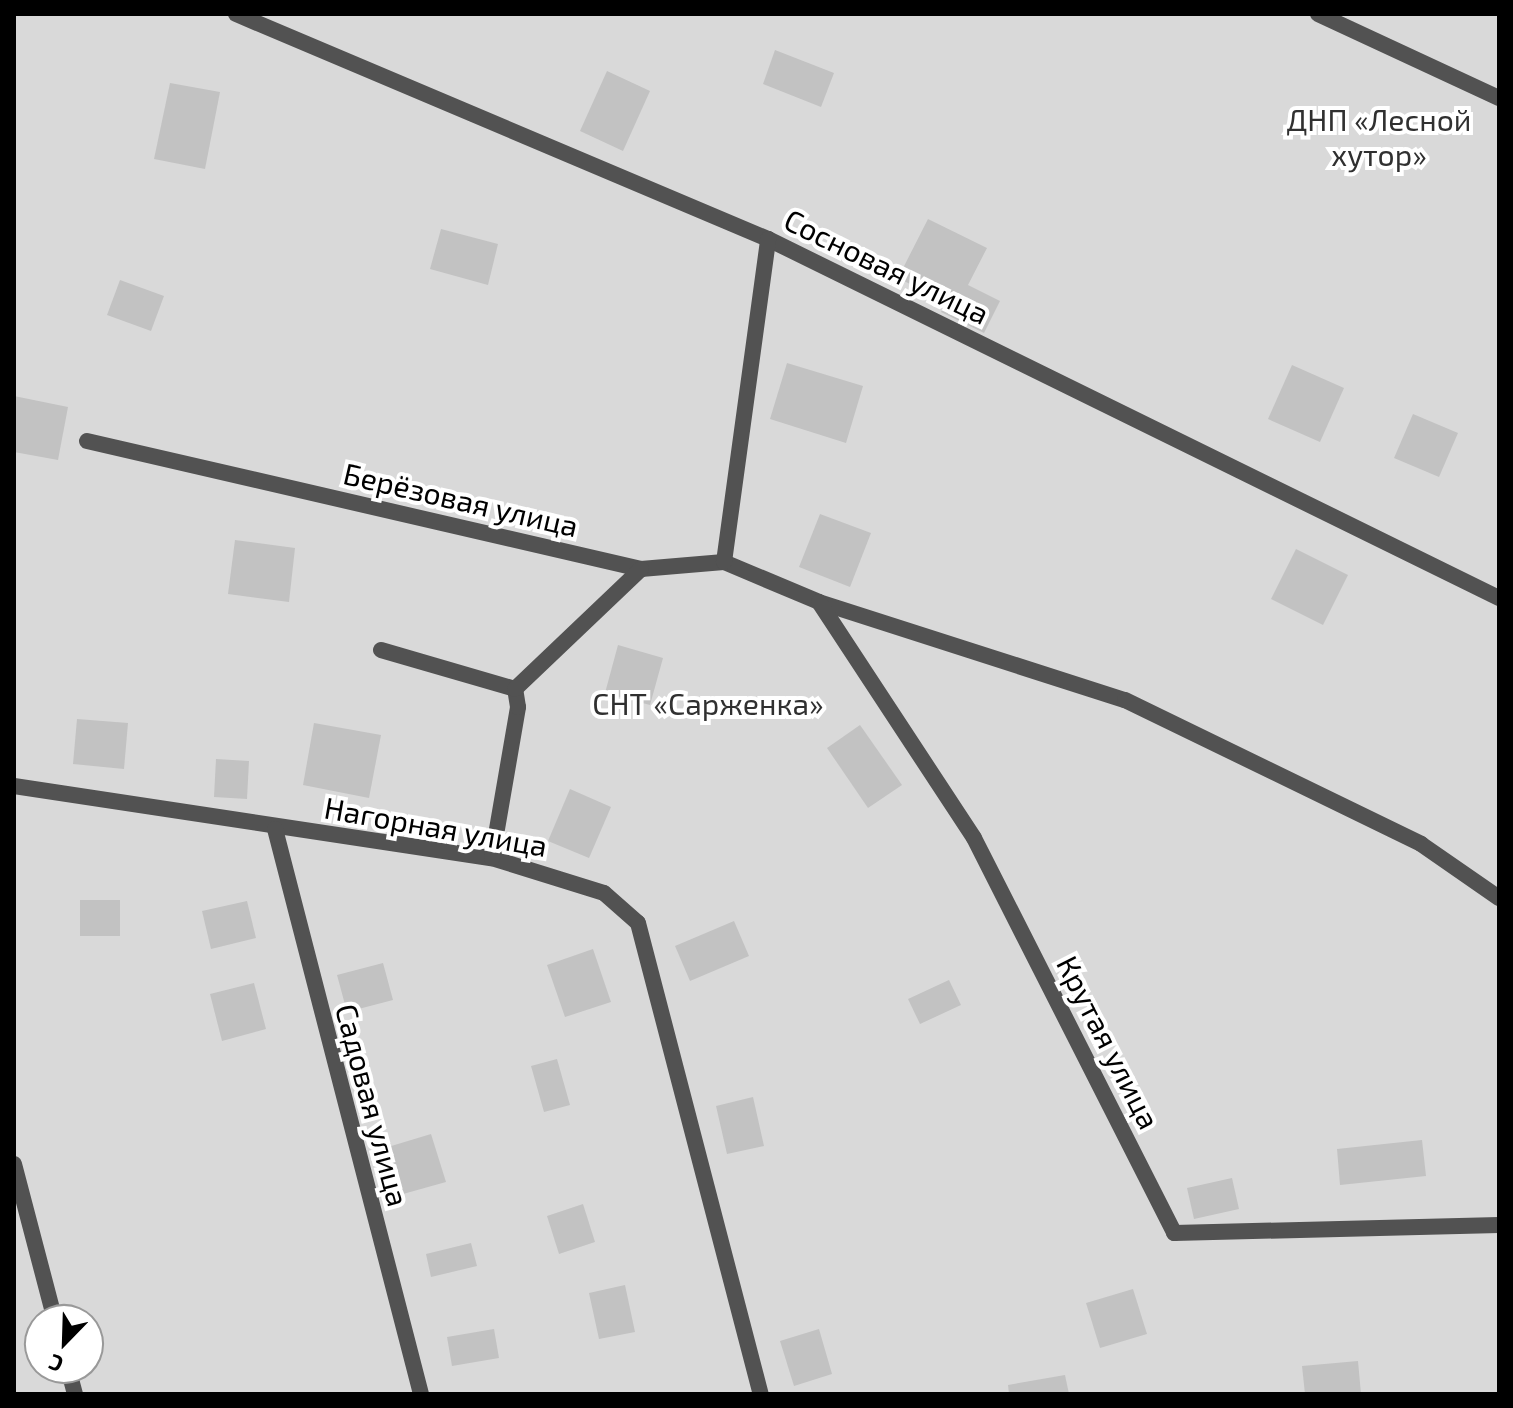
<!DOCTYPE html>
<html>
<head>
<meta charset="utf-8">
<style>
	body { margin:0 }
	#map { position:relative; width:1513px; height:1408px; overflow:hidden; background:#fff; font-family:"Exo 2",sans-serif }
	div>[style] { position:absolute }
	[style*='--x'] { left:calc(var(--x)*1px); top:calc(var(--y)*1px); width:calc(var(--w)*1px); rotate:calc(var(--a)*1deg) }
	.green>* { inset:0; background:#d9d9d9 }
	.building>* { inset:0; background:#c2c2c2 }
	.street>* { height:16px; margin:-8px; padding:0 8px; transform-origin:8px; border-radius:8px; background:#525252 }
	span { translate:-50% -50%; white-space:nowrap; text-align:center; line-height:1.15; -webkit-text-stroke:8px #fff; paint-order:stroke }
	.park-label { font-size:30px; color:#303030 }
	.street-label { font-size:30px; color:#000 }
	.frame { position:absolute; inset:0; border:16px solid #000; pointer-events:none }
	.north { position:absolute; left:24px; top:1304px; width:80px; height:80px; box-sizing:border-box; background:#fff; border:2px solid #999; border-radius:50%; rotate:203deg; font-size:22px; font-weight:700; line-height:32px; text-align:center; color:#000 }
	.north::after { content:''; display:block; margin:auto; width:28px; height:36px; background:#000; clip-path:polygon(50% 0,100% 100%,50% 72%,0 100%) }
</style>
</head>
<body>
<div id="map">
	<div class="green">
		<div style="clip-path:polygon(evenodd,14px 14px,1499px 14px,1499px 1394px,14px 1394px,14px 14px,40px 1320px,88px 1320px,88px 1368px,40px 1368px,40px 1320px)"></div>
	</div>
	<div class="building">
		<div style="clip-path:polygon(775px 50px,834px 73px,821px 107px,763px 84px)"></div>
		<div style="clip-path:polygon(607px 71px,650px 91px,623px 151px,580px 131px)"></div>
		<div style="clip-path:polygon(170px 83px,220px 92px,205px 169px,154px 159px)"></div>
		<div style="clip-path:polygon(928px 219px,987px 248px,968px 285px,1000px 301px,984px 333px,941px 312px,946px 302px,898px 278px)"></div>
		<div style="clip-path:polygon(441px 229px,498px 244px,488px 285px,430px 269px)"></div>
		<div style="clip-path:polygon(120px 280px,164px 296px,151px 331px,107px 315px)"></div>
		<div style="clip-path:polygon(787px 363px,863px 386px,846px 443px,770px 419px)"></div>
		<div style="clip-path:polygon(1292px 365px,1344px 388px,1320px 442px,1268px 419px)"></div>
		<div style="clip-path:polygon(14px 396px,68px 407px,58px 460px,14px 452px)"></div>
		<div style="clip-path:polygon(1413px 414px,1458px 433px,1439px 477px,1394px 458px)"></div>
		<div style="clip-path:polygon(820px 514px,871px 533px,850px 587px,799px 567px)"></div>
		<div style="clip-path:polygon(235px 540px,295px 548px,289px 602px,228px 594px)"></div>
		<div style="clip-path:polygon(1296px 549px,1348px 575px,1323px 625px,1271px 599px)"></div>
		<div style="clip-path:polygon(618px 645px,663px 658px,650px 705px,605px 693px)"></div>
		<div style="clip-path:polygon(77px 719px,128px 723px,124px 769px,73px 764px)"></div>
		<div style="clip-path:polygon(314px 723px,381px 735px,369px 798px,303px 785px)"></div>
		<div style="clip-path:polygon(860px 725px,902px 785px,868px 808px,827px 748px)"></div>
		<div style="clip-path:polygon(216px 759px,249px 761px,247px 799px,214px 797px)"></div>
		<div style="clip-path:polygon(570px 789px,611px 807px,589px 858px,548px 841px)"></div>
		<div style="clip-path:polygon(80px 900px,120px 900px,120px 936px,80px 936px)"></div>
		<div style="clip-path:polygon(247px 901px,256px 938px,211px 949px,202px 911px)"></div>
		<div style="clip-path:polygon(734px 921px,749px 956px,690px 981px,675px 946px)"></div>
		<div style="clip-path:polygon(593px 949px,611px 1002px,565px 1017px,547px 965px)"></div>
		<div style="clip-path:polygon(383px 963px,393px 1000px,347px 1012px,337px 975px)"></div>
		<div style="clip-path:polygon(949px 980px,961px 1005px,920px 1024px,908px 999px)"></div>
		<div style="clip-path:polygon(254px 983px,266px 1029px,222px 1041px,210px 994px)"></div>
		<div style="clip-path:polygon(557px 1059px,570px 1105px,544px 1112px,531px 1066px)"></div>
		<div style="clip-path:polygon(753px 1097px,764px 1146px,727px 1154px,716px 1106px)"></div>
		<div style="clip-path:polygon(431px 1134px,446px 1182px,403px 1194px,388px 1147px)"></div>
		<div style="clip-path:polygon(1422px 1140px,1426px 1176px,1340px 1185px,1337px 1149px)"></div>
		<div style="clip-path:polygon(1232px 1178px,1239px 1209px,1194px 1219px,1187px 1188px)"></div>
		<div style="clip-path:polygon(583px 1204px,595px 1242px,559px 1254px,547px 1216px)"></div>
		<div style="clip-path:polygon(471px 1243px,477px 1266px,431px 1277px,426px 1254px)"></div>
		<div style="clip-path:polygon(625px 1285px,635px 1332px,599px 1339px,589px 1293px)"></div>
		<div style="clip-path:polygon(1133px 1289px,1147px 1334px,1100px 1348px,1086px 1303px)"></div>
		<div style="clip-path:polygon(494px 1329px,499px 1358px,452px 1366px,447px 1337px)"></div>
		<div style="clip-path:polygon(819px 1329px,832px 1374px,794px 1386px,780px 1341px)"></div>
		<div style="clip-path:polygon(1358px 1361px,1361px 1394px,1305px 1394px,1302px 1366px)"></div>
		<div style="clip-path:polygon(1065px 1375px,1069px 1394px,1009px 1394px,1008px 1385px)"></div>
	</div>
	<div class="street">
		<div style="--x:236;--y:14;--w:578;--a:22.93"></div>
		<div style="--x:768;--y:239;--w:814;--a:26.16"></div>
		<div style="--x:1318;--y:14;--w:200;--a:24.9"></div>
		<div style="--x:87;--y:441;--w:569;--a:13.01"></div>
		<div style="--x:641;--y:569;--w:83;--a:-4.8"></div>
		<div style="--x:724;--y:562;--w:103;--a:22.8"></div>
		<div style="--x:819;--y:602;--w:321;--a:17.8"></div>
		<div style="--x:1125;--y:700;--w:329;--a:25.9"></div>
		<div style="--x:1421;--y:844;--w:95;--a:34.7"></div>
		<div style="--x:724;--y:562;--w:326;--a:-82.2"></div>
		<div style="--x:819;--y:602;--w:282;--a:56.7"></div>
		<div style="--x:974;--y:838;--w:443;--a:63.1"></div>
		<div style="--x:1174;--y:1233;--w:325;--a:-1.4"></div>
		<div style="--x:381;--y:650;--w:140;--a:16.2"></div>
		<div style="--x:14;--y:786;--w:483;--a:8.6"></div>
		<div style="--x:492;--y:858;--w:117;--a:17.4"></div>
		<div style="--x:604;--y:893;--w:45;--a:41.4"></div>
		<div style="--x:638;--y:923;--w:487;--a:75.4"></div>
		<div style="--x:275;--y:829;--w:584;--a:75.51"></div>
		<div style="--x:492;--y:858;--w:153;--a:-80.2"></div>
		<div style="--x:518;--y:707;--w:18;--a:-99"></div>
		<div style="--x:515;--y:689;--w:174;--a:-43.6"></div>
		<div style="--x:14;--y:1164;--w:161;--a:75.3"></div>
		<div style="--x:68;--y:1368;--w:27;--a:75"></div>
	</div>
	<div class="park-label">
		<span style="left:1379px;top:136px">ДНП «Лесной<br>хутор»</span>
		<span style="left:708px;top:703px">СНТ «Сарженка»</span>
	</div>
	<div class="street-label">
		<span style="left:887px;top:266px;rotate:26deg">Сосновая улица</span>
		<span style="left:461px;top:499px;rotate:13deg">Берёзовая улица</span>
		<span style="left:436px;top:826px;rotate:10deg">Нагорная улица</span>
		<span style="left:1109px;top:1042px;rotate:63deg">Крутая улица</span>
		<span style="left:373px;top:1105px;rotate:75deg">Садовая улица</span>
	</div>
	<div class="frame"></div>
	<div class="north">С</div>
</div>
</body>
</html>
